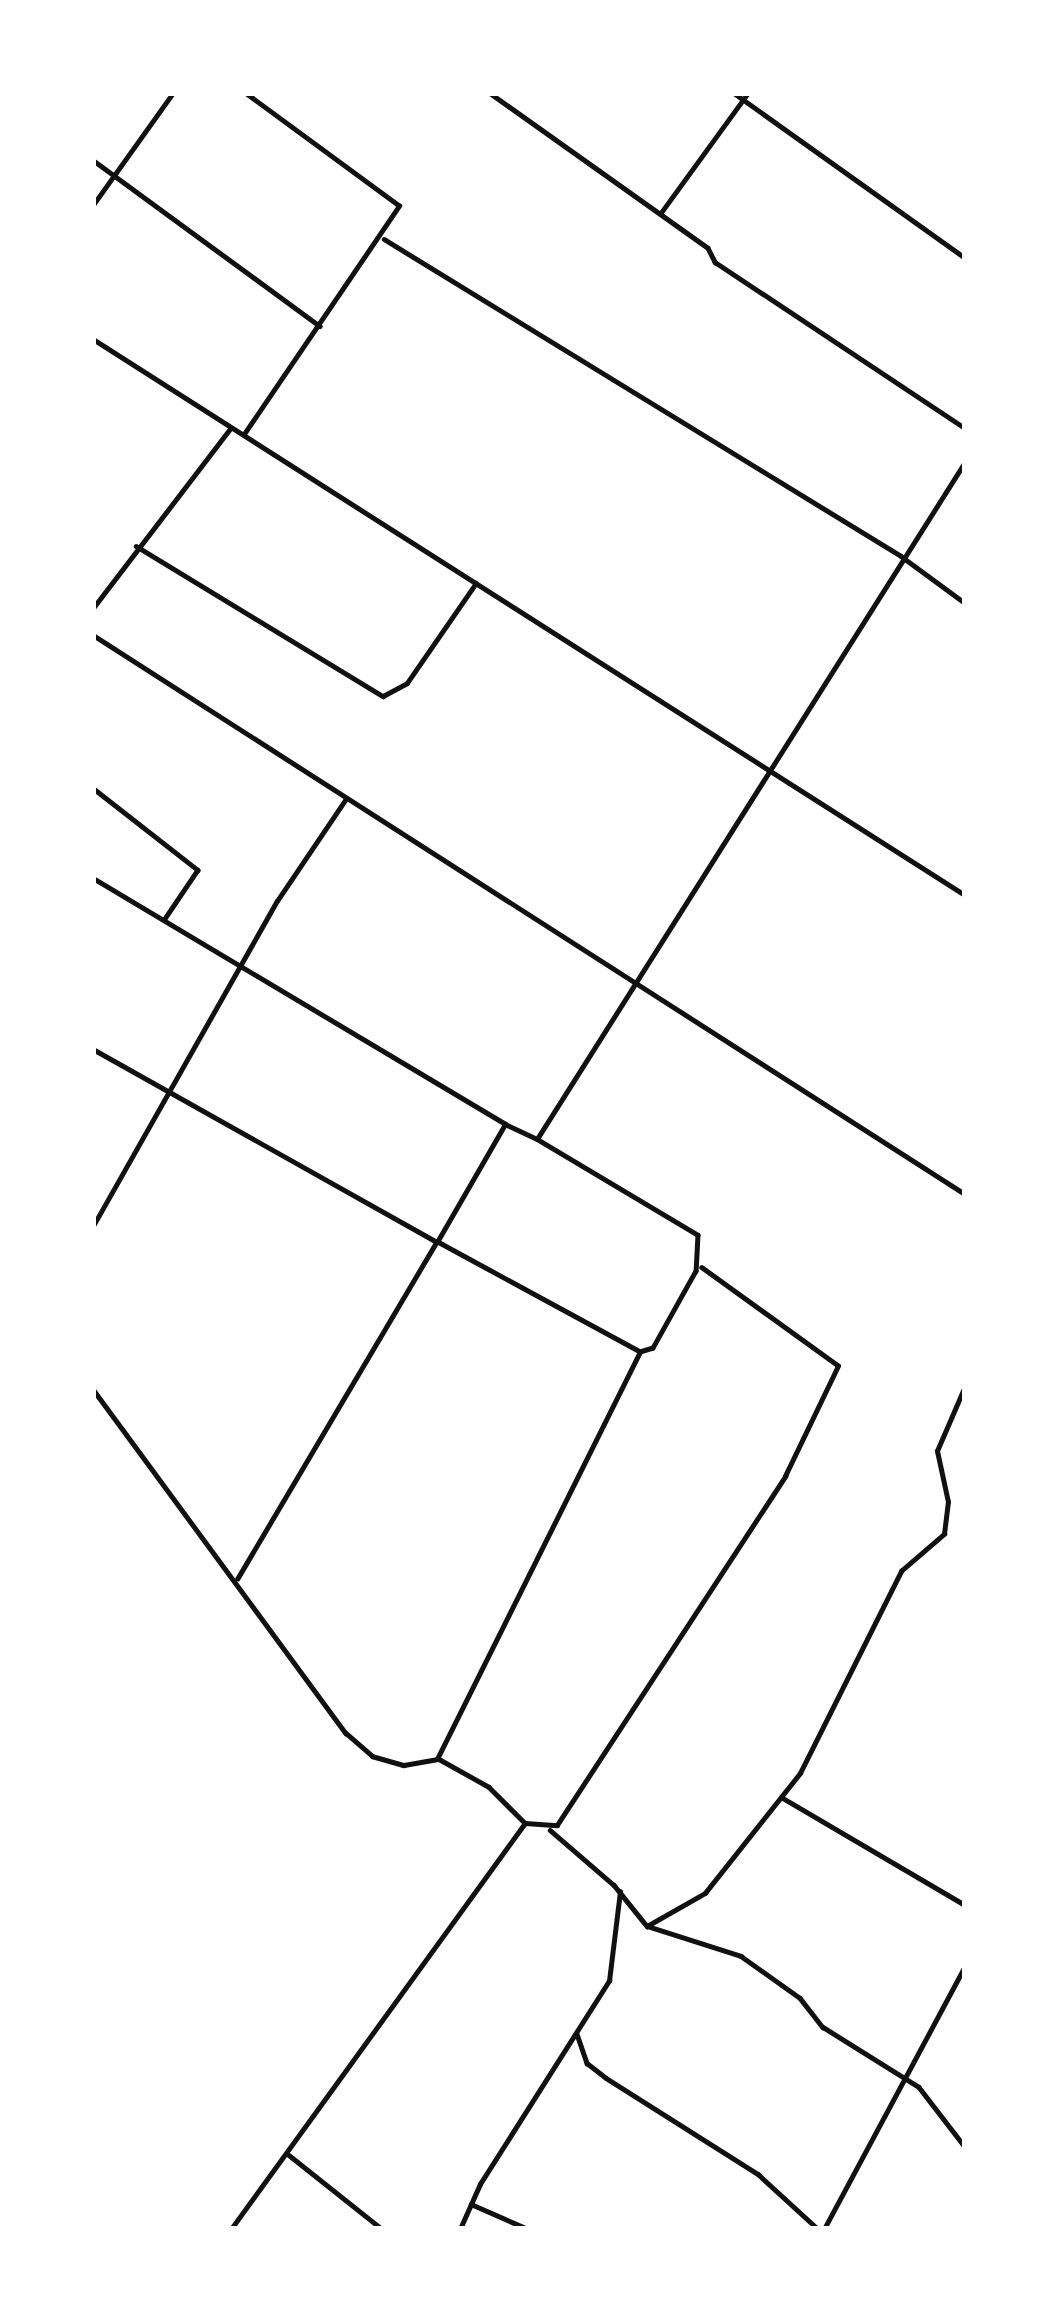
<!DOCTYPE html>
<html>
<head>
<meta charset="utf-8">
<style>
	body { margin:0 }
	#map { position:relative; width:1058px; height:2322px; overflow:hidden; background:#fff; font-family:"Work Sans",sans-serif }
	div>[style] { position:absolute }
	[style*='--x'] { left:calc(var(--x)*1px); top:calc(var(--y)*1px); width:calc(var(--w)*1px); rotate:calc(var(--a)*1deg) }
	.minor>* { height:4.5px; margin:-2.25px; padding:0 2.25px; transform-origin:2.25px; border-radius:2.25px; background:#111 }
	span { translate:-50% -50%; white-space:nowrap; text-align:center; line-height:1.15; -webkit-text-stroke:12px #fff; paint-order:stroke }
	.frame { position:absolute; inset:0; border:96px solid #fff; pointer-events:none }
</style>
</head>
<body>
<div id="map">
	<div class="minor">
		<div style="--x:490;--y:93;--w:267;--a:35.4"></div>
		<div style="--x:708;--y:248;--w:16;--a:63"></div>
		<div style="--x:715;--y:262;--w:300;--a:33.6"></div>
		<div style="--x:734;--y:93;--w:284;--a:35.5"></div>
		<div style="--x:93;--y:160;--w:281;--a:36.2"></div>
		<div style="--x:93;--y:205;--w:138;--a:-54.5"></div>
		<div style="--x:660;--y:214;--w:150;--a:-54"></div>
		<div style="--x:384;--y:239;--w:606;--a:31.51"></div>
		<div style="--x:901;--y:556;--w:79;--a:36.3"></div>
		<div style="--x:93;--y:339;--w:1034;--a:32.52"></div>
		<div style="--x:244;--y:434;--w:276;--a:-55.8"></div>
		<div style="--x:399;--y:206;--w:191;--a:-143.7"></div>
		<div style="--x:136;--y:546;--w:289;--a:31.3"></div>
		<div style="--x:383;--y:696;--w:27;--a:-28"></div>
		<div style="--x:407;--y:683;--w:121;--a:-55.4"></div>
		<div style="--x:93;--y:608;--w:225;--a:-52.6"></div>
		<div style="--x:93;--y:635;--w:1036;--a:32.66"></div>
		<div style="--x:93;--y:788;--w:133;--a:38"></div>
		<div style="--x:198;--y:870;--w:59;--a:124"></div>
		<div style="--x:93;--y:878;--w:480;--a:30.8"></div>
		<div style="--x:93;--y:1049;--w:394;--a:29.3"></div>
		<div style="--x:437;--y:1242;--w:391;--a:120.6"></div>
		<div style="--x:537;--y:1139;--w:187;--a:30.8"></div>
		<div style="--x:698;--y:1235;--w:36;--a:93"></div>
		<div style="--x:696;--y:1271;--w:88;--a:119.2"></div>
		<div style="--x:653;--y:1348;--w:14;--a:163"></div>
		<div style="--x:93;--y:1226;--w:373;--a:-60.5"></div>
		<div style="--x:277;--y:901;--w:122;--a:-56"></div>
		<div style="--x:93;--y:1389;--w:427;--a:53.7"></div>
		<div style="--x:346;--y:1733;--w:35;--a:41"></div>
		<div style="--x:372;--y:1756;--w:33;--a:16"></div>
		<div style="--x:404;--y:1765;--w:34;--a:-10"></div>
		<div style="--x:437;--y:1759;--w:455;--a:-63.5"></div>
		<div style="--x:640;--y:1352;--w:231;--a:-151.5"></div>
		<div style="--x:437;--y:1242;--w:136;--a:-60"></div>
		<div style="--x:505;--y:1124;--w:35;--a:25"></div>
		<div style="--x:537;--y:1139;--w:801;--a:-57.7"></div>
		<div style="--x:439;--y:1759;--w:57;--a:29.2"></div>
		<div style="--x:489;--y:1787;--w:51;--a:45"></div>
		<div style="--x:525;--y:1823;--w:32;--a:4"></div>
		<div style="--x:557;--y:1825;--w:417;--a:-56.8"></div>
		<div style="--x:785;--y:1476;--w:122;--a:-64.3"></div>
		<div style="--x:838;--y:1366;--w:168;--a:-144.2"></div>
		<div style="--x:781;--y:1797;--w:213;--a:30.4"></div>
		<div style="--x:550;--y:1830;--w:84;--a:40.7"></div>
		<div style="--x:614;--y:1885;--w:53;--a:51.2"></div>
		<div style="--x:647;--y:1926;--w:67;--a:-29.6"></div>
		<div style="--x:705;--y:1893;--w:153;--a:-51.6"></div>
		<div style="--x:800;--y:1773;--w:226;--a:-63.4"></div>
		<div style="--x:901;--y:1571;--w:57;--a:-40.7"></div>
		<div style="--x:944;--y:1534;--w:32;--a:-83"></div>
		<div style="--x:948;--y:1502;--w:52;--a:-102.2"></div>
		<div style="--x:937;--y:1451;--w:71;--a:-66.7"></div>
		<div style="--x:647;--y:1926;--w:99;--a:17.7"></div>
		<div style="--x:741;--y:1956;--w:72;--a:35.4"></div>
		<div style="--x:800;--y:1998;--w:37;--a:52"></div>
		<div style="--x:823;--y:2027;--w:113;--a:32"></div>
		<div style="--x:919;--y:2087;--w:76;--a:52.5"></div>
		<div style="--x:577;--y:2034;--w:31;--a:71"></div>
		<div style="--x:587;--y:2063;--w:24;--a:38"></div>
		<div style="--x:606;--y:2078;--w:180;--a:32.3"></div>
		<div style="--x:758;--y:2174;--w:81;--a:42.5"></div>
		<div style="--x:289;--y:2155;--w:119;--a:38.5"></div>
		<div style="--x:471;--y:2204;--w:62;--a:23.7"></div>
		<div style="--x:231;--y:2229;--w:501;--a:-54.09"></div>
		<div style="--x:460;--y:2229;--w:49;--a:-66"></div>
		<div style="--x:480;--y:2184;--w:241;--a:-57.6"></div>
		<div style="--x:609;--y:1981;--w:90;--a:-83"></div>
		<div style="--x:824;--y:2229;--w:298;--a:-61.8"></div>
	</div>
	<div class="frame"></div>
</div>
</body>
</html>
